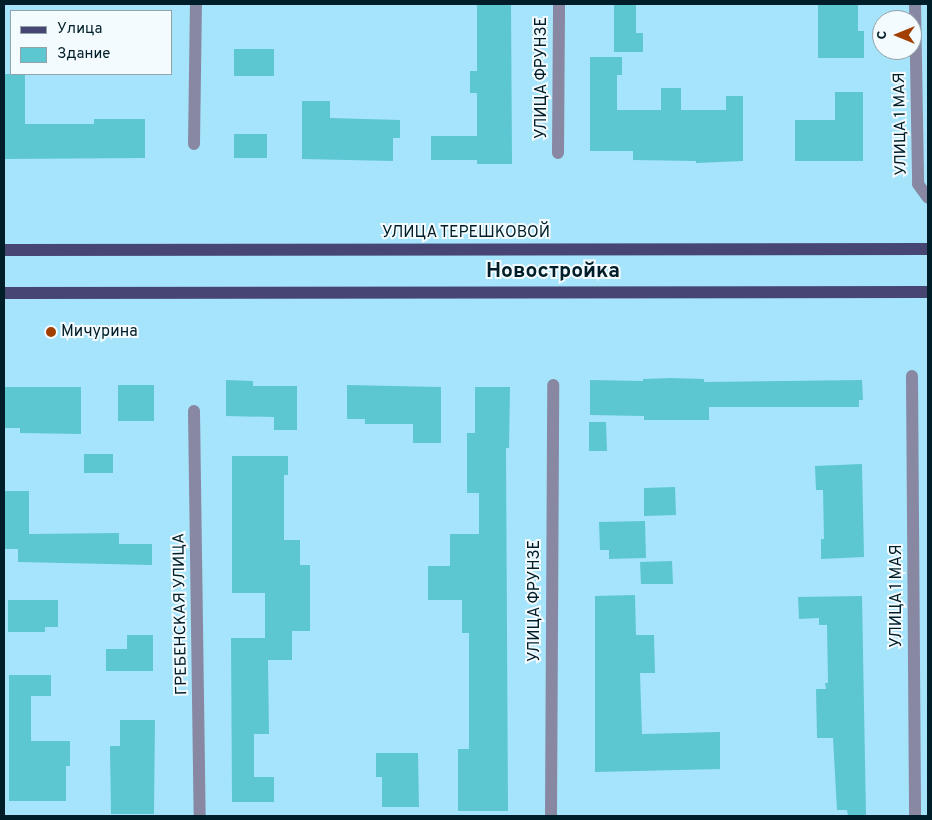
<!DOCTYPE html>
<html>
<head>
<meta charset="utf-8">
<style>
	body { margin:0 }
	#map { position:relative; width:932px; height:820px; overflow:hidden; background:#a6e4fc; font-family:Overpass,sans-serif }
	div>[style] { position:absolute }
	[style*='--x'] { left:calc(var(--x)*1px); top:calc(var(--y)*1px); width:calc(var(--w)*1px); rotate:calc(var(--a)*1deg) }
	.building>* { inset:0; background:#5cc6d1 }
	.minor>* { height:12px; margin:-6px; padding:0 6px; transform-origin:6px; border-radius:6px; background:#8888a3 }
	.primary>* { height:12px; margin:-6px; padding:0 6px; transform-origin:6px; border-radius:6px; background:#474673 }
	.dots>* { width:14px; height:14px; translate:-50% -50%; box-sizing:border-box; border:2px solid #f4fbfe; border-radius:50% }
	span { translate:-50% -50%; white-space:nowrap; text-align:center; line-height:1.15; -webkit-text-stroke:4px #f4fbfe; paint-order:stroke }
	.street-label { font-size:16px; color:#001e29 }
	.poi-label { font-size:16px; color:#001e29 }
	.left { translate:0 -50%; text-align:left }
	.district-label { font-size:21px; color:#001e29; font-weight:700 }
	.frame { position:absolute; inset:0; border:5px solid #001e29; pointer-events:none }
	.legend { position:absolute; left:10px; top:10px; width:162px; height:65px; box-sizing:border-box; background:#f4fbfe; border:1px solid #92a3a9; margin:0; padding:6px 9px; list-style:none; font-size:15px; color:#001e29 }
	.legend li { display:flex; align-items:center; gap:10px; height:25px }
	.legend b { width:25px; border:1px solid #92a3a9 }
	.north { position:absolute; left:872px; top:10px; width:50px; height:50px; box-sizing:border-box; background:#f4fbfe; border:1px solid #92a3a9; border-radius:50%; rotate:270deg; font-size:14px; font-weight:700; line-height:20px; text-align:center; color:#001e29 }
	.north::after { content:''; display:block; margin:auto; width:18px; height:22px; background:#a23f00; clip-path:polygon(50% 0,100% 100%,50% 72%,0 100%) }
</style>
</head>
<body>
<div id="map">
	<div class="building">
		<div style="clip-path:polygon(477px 4px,511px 4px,512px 164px,477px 164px,477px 160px,431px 160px,431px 136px,477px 136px,477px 93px,470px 93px,470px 71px,477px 71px)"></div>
		<div style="clip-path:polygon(614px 4px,636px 4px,636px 33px,643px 33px,643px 52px,614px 52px)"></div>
		<div style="clip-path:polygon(818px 4px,858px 4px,858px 31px,864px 31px,864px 58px,818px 58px)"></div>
		<div style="clip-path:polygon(234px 49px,274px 49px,274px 76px,234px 76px)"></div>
		<div style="clip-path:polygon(590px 57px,622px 57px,622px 75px,617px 75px,617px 110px,661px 110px,661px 88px,681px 88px,681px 110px,726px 110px,726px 96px,743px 96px,743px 161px,696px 163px,696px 161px,633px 160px,633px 151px,590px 151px)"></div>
		<div style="clip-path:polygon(4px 74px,25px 74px,25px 124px,94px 124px,94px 119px,145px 119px,145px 158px,4px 159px)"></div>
		<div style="clip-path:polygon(835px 92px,863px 92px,863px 161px,795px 161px,795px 120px,835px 120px)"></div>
		<div style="clip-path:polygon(302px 101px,330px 101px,330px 118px,400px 120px,400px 138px,393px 138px,393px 161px,302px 159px)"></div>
		<div style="clip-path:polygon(234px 134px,267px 134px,267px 158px,234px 158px)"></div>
		<div style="clip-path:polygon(671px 378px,704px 379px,704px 382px,862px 380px,863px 400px,859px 400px,859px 407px,709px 407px,709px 420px,644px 420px,644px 416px,590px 415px,590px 380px,643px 381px,643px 379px)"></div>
		<div style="clip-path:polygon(226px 380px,253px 381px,253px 386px,297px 386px,297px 430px,274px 430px,274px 417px,226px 416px)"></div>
		<div style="clip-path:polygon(118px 385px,154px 385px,154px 421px,118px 421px)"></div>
		<div style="clip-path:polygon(347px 385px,441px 387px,441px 443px,413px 443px,413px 424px,365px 424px,365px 419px,347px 419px)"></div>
		<div style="clip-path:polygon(5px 387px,81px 387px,81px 434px,20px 433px,20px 428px,5px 428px)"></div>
		<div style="clip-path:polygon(475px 387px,510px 387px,509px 448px,506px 448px,508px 811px,458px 811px,458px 749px,469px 749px,469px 633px,462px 633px,462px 600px,428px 600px,428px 566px,450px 566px,450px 534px,479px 534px,479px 493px,467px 493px,467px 433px,475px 433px)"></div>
		<div style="clip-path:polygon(589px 422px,606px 422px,607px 451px,589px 451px)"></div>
		<div style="clip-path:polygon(84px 454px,113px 454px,113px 473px,84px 473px)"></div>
		<div style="clip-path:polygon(232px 456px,288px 456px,288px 475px,284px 475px,284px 540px,300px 540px,300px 565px,310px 565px,310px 631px,292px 631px,292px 660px,268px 660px,269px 734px,254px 734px,254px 777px,274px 777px,274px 802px,232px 802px,231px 638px,265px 638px,265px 593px,232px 593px)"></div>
		<div style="clip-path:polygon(862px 464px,864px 557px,821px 559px,821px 539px,824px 539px,823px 490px,816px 490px,815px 466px)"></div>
		<div style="clip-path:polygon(675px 487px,676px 515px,644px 516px,644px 488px)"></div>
		<div style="clip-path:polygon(4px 491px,29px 491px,29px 534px,119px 533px,119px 544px,152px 544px,152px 565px,18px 562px,18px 549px,4px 549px)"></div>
		<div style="clip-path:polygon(645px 521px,646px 558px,609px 559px,609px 550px,600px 550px,599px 522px)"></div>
		<div style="clip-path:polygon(672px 561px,673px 584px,641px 584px,640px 562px)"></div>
		<div style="clip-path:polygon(635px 595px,636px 635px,654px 635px,655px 673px,640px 673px,642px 734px,720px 732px,720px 769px,595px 772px,595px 596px)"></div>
		<div style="clip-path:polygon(862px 596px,866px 816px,848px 816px,847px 810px,837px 810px,833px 738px,817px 738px,816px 689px,826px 689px,825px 683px,828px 683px,827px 625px,819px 625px,819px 618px,799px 619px,798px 597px)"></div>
		<div style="clip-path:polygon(8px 600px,58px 600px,58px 627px,45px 627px,45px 632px,8px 632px)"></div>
		<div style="clip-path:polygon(127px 635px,153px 635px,153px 671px,106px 671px,106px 649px,127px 649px)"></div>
		<div style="clip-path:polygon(9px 675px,51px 675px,51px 696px,31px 696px,31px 741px,70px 741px,70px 766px,66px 766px,66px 801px,9px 801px)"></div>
		<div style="clip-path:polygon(120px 720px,155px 720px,154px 814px,111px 814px,110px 746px,120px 746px)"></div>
		<div style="clip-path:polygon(376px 753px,418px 753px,419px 807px,382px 807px,382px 777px,376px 777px)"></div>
	</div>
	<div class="minor">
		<div style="--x:915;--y:4;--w:180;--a:89"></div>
		<div style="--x:918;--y:184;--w:17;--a:54"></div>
		<div style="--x:194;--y:144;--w:140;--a:-89.2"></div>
		<div style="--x:558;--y:153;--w:149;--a:-89.6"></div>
		<div style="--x:912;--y:376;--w:440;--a:89.6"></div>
		<div style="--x:194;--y:411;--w:405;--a:89.2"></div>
		<div style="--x:551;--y:816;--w:431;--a:-89.7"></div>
	</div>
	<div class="primary">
		<div style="--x:4;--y:250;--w:924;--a:-0.06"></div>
		<div style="--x:4;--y:293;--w:924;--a:-0.06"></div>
	</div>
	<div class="dots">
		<div style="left:51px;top:332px;background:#a23f00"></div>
	</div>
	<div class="street-label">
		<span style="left:542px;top:78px;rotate:-90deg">УЛИЦА ФРУНЗЕ</span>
		<span style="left:901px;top:124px;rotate:-91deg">УЛИЦА 1 МАЯ</span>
		<span style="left:466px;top:233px">УЛИЦА ТЕРЕШКОВОЙ</span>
		<span style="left:897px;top:596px;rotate:-90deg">УЛИЦА 1 МАЯ</span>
		<span style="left:535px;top:601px;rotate:-90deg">УЛИЦА ФРУНЗЕ</span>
		<span style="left:181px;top:614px;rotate:-91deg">ГРЕБЕНСКАЯ УЛИЦА</span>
	</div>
	<div class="poi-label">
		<span class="left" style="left:61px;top:332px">Мичурина</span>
	</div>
	<div class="district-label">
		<span style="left:553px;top:272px">Новостройка</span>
	</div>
	<div class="frame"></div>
	<ul class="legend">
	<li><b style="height:6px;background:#474673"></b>Улица</li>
	<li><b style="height:14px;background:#5cc6d1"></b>Здание</li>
	</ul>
	<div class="north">С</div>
</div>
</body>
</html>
